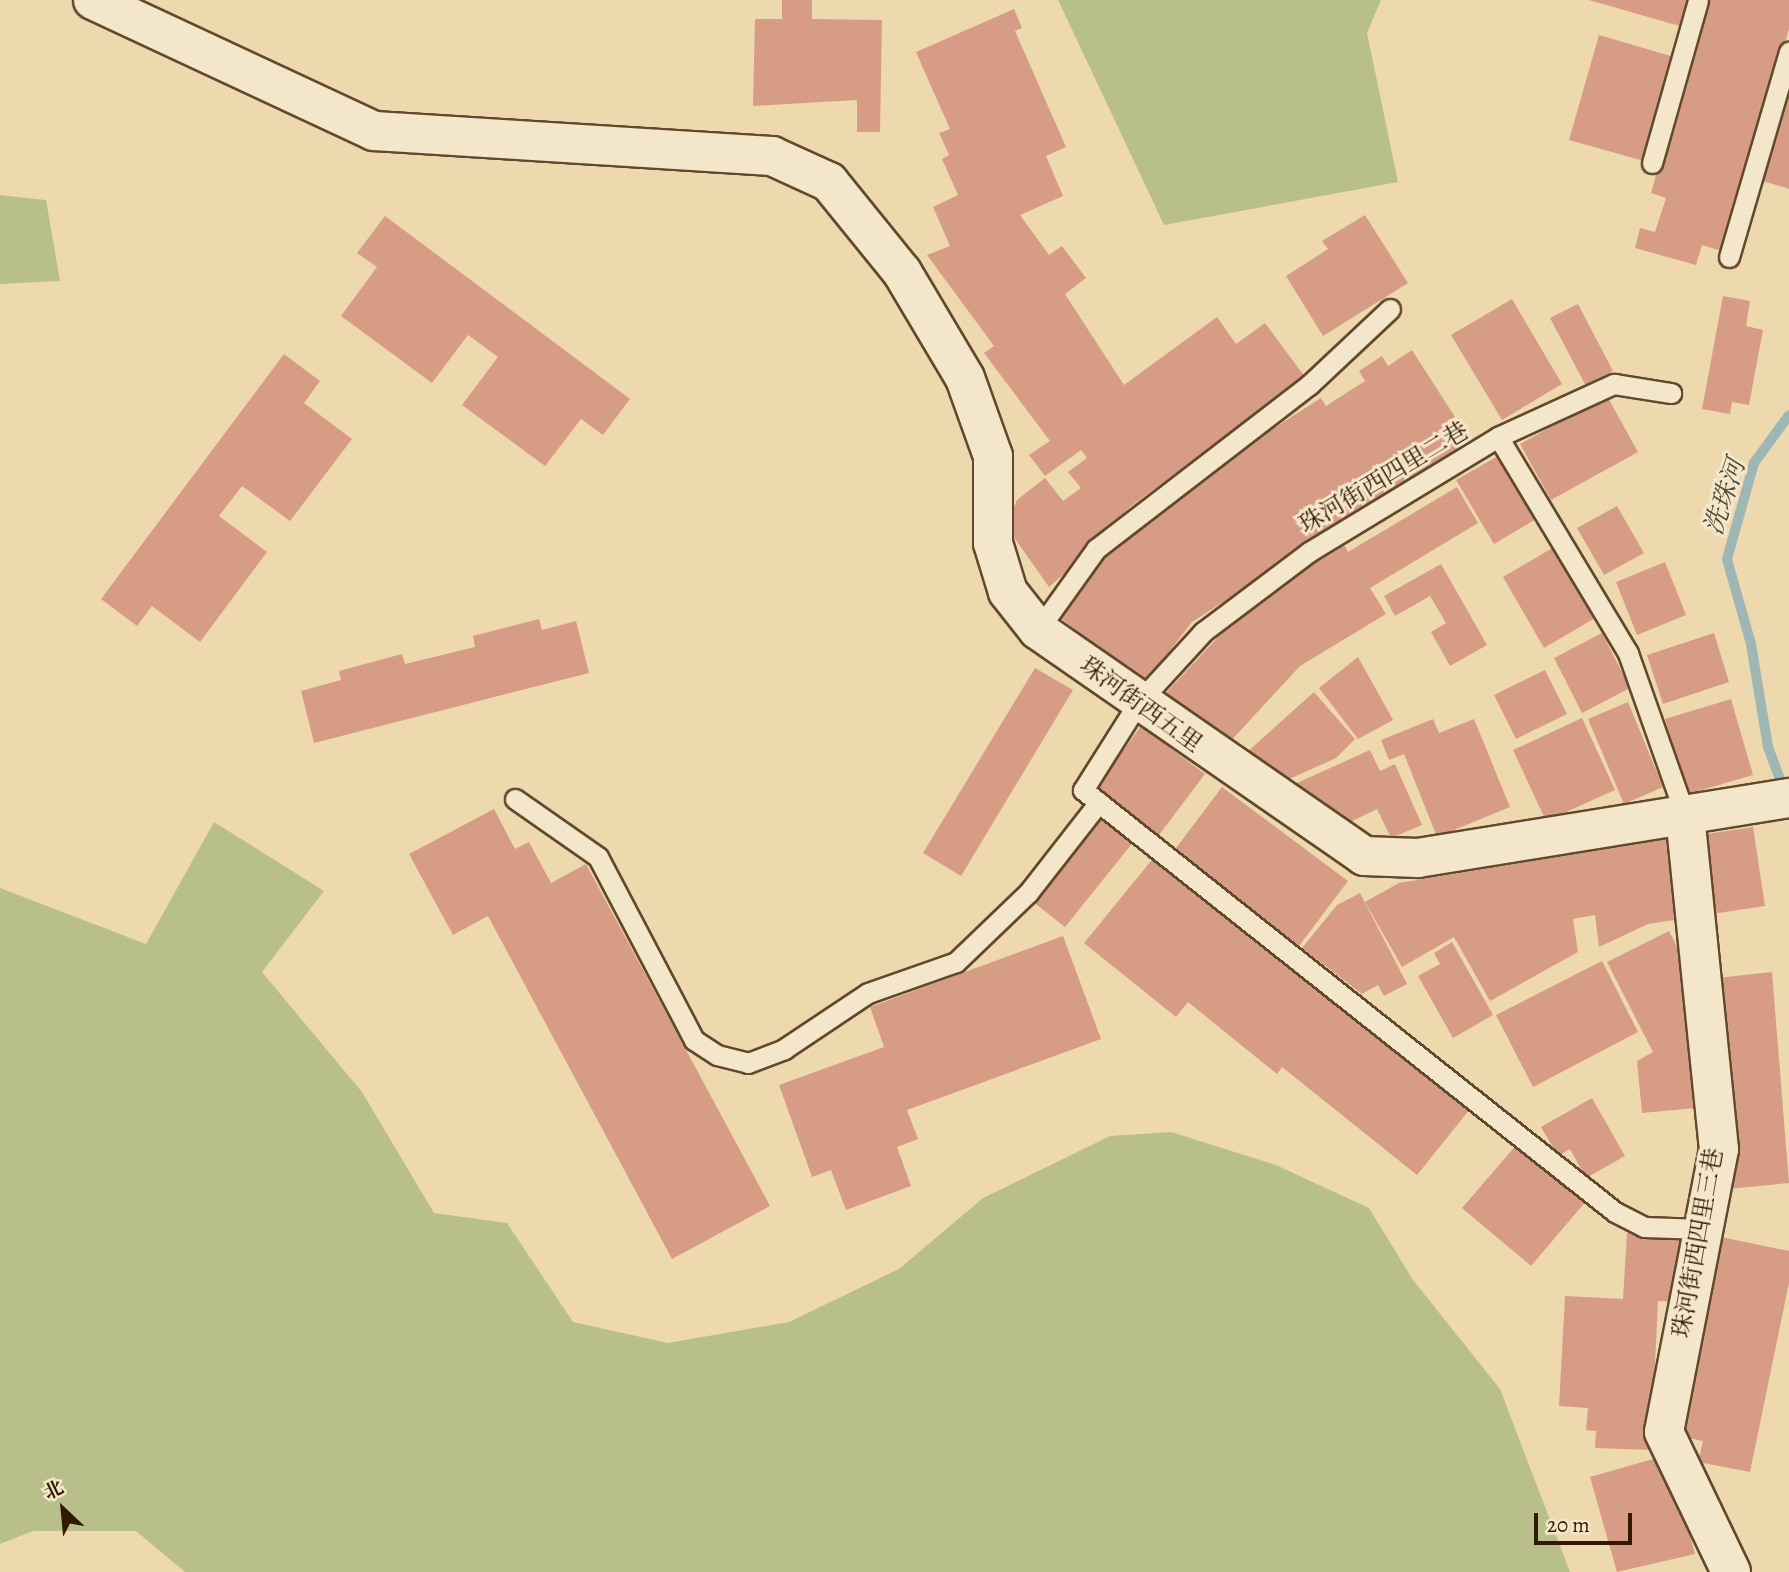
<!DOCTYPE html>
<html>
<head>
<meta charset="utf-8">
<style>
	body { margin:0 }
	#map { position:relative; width:1789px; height:1572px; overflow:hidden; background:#eed9ae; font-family:Alegreya,"Noto Serif SC",serif }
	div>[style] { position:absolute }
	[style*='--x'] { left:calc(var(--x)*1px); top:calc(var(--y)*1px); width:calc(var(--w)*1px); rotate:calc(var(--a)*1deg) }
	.green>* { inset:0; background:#b9bf8a }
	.stream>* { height:10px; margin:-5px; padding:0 5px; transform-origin:5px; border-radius:5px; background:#9eb7b5 }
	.building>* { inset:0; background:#d79c85 }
	.roads { filter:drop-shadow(2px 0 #61492c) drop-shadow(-2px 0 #61492c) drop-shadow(0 2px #61492c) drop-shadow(0 -2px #61492c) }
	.lane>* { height:19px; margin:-9.5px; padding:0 9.5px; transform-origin:9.5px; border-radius:9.5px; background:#f4e6ca }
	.street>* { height:38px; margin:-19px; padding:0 19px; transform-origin:19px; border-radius:19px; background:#f4e6ca }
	span { translate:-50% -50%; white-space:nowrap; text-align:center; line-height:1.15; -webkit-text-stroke:6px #f4e6ca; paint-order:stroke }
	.street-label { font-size:24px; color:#321900 }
	.water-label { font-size:26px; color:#524836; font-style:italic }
	.north { position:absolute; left:28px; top:1474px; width:70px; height:70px; -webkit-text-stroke:5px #f4e6ca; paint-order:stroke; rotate:334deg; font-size:19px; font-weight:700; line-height:28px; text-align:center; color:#321900 }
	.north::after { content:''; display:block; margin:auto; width:24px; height:32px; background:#321900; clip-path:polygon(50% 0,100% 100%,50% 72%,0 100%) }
	.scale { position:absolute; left:1534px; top:1513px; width:98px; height:32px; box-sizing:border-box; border:4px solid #321900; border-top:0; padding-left:9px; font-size:21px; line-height:24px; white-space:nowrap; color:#321900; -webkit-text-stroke:5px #f4e6ca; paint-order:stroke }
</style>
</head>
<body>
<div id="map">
	<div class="green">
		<div style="clip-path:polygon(1058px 0,1381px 0,1367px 33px,1398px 182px,1164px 225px)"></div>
		<div style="clip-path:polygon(0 195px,46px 200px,60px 281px,0 284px)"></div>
		<div style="clip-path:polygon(214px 822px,324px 891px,262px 972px,362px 1092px,434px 1213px,507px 1223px,573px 1322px,668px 1343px,789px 1322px,899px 1269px,983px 1198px,1110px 1136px,1171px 1132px,1276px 1165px,1369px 1208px,1413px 1280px,1500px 1389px,1570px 1572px,185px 1572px,136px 1531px,33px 1531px,0 1544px,0 888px,146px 944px)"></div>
	</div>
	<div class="stream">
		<div style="--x:1784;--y:790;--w:46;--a:-110.4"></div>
		<div style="--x:1768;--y:747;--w:104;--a:-99.4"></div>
		<div style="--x:1751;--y:644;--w:88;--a:-105.8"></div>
		<div style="--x:1727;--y:559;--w:100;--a:-74.3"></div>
		<div style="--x:1754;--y:463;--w:59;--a:-53.9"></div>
	</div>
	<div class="building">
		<div style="clip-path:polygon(782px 0,812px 0,812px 19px,882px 20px,880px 132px,857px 132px,857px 100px,753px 106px,755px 19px,782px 19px)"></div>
		<div style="clip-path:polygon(1589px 0,1691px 0,1683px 27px)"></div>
		<div style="clip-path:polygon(1706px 0,1789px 0,1789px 29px,1725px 252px,1702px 245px,1696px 265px,1635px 248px,1640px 228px,1655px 232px,1666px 198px,1651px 193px)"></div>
		<div style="clip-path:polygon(1014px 9px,1022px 28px,1015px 31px,1066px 147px,1046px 156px,1063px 196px,1020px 215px,1049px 255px,1062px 246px,1086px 278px,1065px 294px,1124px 385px,1217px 317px,1236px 344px,1265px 323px,1305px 377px,1126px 510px,1131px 516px,1049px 587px,1006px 526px,1017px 500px,1045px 478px,1063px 501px,1081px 488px,1068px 472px,1087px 458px,1081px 450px,1045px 476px,1029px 455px,1050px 441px,984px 353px,994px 346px,927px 255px,950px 246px,933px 207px,958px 195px,942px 159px,949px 155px,939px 133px,950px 129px,916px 52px)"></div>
		<div style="clip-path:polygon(1599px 35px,1674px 57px,1644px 161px,1569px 140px)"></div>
		<div style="clip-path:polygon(1789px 92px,1789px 189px,1763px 181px)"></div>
		<div style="clip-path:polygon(1365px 215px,1408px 283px,1323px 336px,1286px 276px,1328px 249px,1322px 241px)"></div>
		<div style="clip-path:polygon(385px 216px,630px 399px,603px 435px,581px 419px,545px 466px,462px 405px,498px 357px,468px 335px,432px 383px,341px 316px,377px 267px,357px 253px)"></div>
		<div style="clip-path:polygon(1723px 296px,1750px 301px,1746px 326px,1763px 330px,1749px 405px,1732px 402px,1730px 414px,1702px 409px)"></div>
		<div style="clip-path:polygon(1512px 299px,1562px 384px,1502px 420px,1451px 335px)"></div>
		<div style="clip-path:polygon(1578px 304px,1613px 371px,1586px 386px,1550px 318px)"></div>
		<div style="clip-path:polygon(1412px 350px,1471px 442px,1192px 622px,1145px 683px,1055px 614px,1102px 554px,1195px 487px,1191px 481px,1321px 398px,1326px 406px,1365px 381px,1359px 371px,1382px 356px,1388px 366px)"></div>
		<div style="clip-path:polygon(284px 354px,320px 381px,304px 403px,352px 439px,290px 521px,242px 486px,219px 516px,267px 552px,200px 642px,152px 606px,137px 626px,101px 599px)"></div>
		<div style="clip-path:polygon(1607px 396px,1638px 452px,1551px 500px,1520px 444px)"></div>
		<div style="clip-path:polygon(1498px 456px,1536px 519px,1494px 544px,1456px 480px)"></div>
		<div style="clip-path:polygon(1457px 487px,1478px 523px,1370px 588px,1386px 614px,1300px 666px,1227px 745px,1165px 694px,1257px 595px,1343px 543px,1348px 552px)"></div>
		<div style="clip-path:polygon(1617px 506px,1644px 553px,1604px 575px,1577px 528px)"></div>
		<div style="clip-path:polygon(1554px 547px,1595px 618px,1544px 648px,1503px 577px)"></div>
		<div style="clip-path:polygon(1665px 562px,1686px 615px,1637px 635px,1616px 582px)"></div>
		<div style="clip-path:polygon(1441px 564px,1487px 645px,1450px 666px,1431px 632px,1446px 623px,1430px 596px,1395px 616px,1384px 596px)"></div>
		<div style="clip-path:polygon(539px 619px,542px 630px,576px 621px,589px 673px,314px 743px,301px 691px,341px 680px,339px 671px,402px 654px,405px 664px,475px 647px,473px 636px)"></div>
		<div style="clip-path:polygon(1602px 633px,1630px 688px,1582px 713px,1554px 658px)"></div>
		<div style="clip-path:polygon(1714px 633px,1729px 682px,1663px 704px,1647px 655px)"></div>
		<div style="clip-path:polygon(1358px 657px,1393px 720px,1358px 739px,1319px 688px)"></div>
		<div style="clip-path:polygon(1035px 668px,1073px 690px,961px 876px,923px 853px)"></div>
		<div style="clip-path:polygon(1545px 670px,1567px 714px,1516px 739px,1494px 695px)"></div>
		<div style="clip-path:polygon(1314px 692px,1355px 739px,1336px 758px,1276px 785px,1246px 753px)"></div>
		<div style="clip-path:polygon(1731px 699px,1753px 775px,1688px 794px,1665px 719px)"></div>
		<div style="clip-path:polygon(1628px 702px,1663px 787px,1624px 804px,1588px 719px)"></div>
		<div style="clip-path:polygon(1582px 718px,1615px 790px,1546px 821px,1513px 750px)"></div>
		<div style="clip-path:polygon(1433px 719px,1439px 733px,1474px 719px,1510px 807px,1437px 837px,1404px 754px,1389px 760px,1381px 740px)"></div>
		<div style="clip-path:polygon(1141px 726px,1205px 774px,1156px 839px,1093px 792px)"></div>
		<div style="clip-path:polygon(1370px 750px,1380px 771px,1395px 764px,1422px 825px,1391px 838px,1377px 809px,1344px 825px,1340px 815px,1286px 788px)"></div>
		<div style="clip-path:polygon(1222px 787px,1348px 881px,1299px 946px,1173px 852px)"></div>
		<div style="clip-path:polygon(494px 809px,515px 849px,529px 842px,551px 883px,586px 864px,770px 1206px,672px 1259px,488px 916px,453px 935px,409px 854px)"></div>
		<div style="clip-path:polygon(1103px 814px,1135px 840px,1065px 927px,1032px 901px)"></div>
		<div style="clip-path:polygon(1753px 827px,1765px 906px,1705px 915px,1693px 836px)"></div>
		<div style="clip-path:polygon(1675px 838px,1687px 918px,1648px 924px,1599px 947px,1595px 915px,1573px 919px,1578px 952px,1490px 1001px,1454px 937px,1402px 967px,1365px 902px,1399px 883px)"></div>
		<div style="clip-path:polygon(1155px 856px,1470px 1109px,1417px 1175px,1282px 1067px,1277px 1074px,1188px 1002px,1176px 1017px,1084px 943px)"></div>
		<div style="clip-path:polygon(1360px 893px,1407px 984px,1384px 996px,1378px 985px,1362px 994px,1302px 948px,1337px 905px)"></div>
		<div style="clip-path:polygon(1669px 931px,1695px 981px,1706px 1107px,1642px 1113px,1637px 1061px,1653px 1052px,1607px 962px)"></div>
		<div style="clip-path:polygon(1063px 936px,1101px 1039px,907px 1110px,918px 1139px,897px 1147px,911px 1186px,846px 1210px,831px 1170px,812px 1177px,779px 1085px,884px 1047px,870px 1007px)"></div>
		<div style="clip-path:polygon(1452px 942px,1493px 1015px,1453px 1038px,1418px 976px,1440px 964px,1434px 953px)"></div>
		<div style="clip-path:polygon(1602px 961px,1638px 1032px,1533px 1087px,1496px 1015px)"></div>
		<div style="clip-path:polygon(1772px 972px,1789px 1183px,1728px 1189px,1708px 979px)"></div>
		<div style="clip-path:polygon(1592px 1098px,1625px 1156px,1586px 1178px,1570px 1149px,1558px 1156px,1541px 1127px)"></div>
		<div style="clip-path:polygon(1518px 1143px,1587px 1200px,1531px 1266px,1462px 1208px)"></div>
		<div style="clip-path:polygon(1627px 1233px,1686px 1236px,1683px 1302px,1658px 1301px,1651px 1450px,1595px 1448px,1596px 1431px,1586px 1430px,1588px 1408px,1559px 1406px,1565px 1296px,1623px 1299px)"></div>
		<div style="clip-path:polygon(1716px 1236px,1789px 1251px,1789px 1283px,1750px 1472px,1698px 1462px,1703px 1441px,1675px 1435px)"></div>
		<div style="clip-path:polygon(1667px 1455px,1695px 1554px,1617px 1572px,1590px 1477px)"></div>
	</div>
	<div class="roads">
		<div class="lane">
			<div style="--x:1652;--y:163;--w:169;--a:-74.2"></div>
			<div style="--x:1729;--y:257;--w:214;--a:-73.7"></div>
			<div style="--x:1498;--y:437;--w:128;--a:-24.6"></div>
			<div style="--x:1614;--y:384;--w:58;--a:9"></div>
			<div style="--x:1038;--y:630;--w:100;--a:-54.4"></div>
			<div style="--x:1096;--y:549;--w:269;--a:-37.6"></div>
			<div style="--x:1309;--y:385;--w:111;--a:-43.2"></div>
			<div style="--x:515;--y:799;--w:101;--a:34.9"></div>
			<div style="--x:598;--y:857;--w:207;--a:62.3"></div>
			<div style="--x:694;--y:1040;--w:27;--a:33"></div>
			<div style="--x:717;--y:1055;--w:32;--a:14"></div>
			<div style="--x:748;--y:1063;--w:39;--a:-21"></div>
			<div style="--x:784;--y:1049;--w:101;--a:-33.7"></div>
			<div style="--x:868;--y:993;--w:93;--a:-19.4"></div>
			<div style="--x:956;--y:962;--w:100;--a:-43.8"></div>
			<div style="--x:1028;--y:893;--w:115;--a:-52"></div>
			<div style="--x:1685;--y:815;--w:172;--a:-109.4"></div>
			<div style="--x:1628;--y:653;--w:252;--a:-121"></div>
			<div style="--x:1498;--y:437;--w:221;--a:148.7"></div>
			<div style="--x:1309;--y:552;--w:133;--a:143"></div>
			<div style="--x:1203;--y:632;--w:96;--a:132.5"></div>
			<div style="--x:1138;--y:703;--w:103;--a:122.3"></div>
			<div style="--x:1083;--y:790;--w:679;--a:38.42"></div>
			<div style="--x:1615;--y:1212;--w:33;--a:27"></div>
			<div style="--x:1644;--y:1227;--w:59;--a:1.9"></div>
		</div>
		<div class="street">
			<div style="--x:93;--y:0;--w:310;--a:25"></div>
			<div style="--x:374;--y:131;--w:399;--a:3.6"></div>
			<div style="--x:772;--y:156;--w:63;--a:24.5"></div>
			<div style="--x:829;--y:182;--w:116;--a:51"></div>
			<div style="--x:902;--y:272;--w:123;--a:59.3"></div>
			<div style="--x:965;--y:378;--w:83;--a:70.3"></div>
			<div style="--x:993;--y:456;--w:87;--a:90"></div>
			<div style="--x:993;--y:543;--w:51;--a:73"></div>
			<div style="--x:1008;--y:592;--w:48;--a:51.7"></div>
			<div style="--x:1038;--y:630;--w:397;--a:34.7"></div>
			<div style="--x:1364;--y:856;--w:54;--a:2.1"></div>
			<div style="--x:1418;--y:858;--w:376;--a:-9.2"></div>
			<div style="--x:1685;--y:815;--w:336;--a:84.2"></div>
			<div style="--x:1719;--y:1149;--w:288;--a:101"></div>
			<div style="--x:1664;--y:1432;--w:155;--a:64.4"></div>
		</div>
	</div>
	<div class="street-label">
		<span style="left:1384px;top:478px;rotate:-31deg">珠河街西四里二巷</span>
		<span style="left:1141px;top:705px;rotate:36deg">珠河街西五里</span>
		<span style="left:1698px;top:1243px;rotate:-80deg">珠河街西四里三巷</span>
	</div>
	<div class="water-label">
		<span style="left:1725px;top:497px;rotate:-72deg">洗珠河</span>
	</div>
	<div class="north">北</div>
	<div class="scale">20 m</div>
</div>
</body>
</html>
